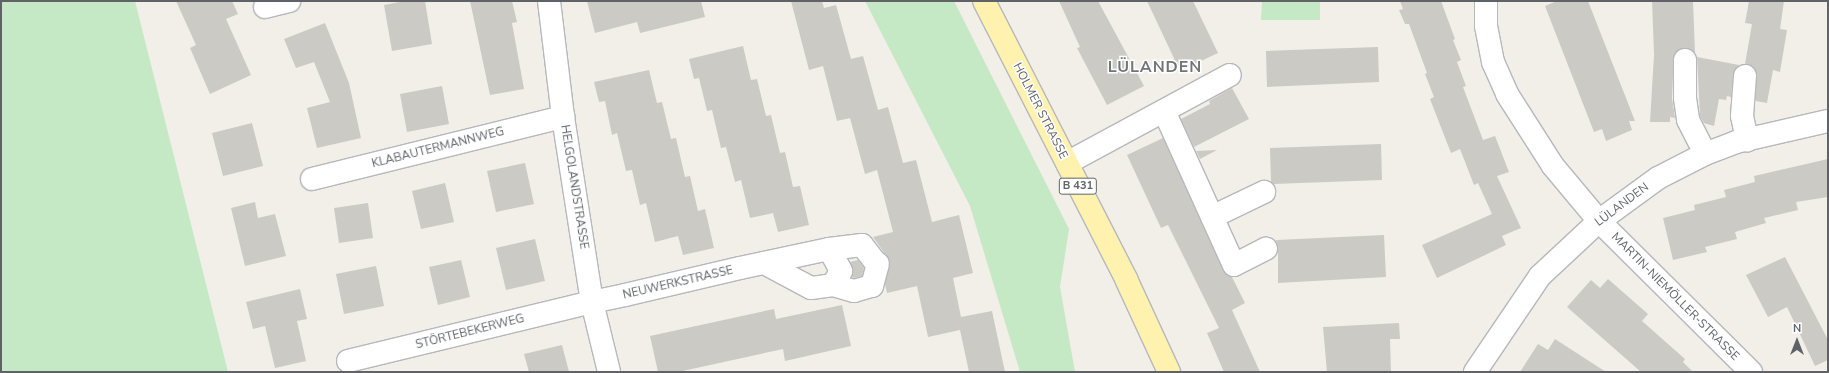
<!DOCTYPE html>
<html>
<head>
<meta charset="utf-8">
<style>
	body { margin:0 }
	#map { position:relative; width:1829px; height:373px; overflow:hidden; background:#f1efe8; font-family:"Nunito Sans",sans-serif }
	div>[style] { position:absolute }
	[style*='--x'] { left:calc(var(--x)*1px); top:calc(var(--y)*1px); width:calc(var(--w)*1px); rotate:calc(var(--a)*1deg) }
	.green>* { inset:0; background:#c5e8c5 }
	.building>* { inset:0; background:#cccac5 }
	.roads { filter:drop-shadow(1px 0 #b5b8bc) drop-shadow(-1px 0 #b5b8bc) drop-shadow(0 1px #b5b8bc) drop-shadow(0 -1px #b5b8bc) }
	.minor>* { height:22px; margin:-11px; padding:0 11px; transform-origin:11px; border-radius:11px; background:#fff }
	.major>* { height:22px; margin:-11px; padding:0 11px; transform-origin:11px; border-radius:11px; background:#fff2af }
	span { translate:-50% -50%; white-space:nowrap; text-align:center; line-height:1.15; -webkit-text-stroke:3px #fff; paint-order:stroke }
	.shield-label span { padding:1px 3px; background:#fff; border:1px solid; border-radius:3px; -webkit-text-stroke-width:0 }
	.shield-label { font-size:11px; color:#5f6368; font-weight:700 }
	.street-label { font-size:12px; color:#5f6368 }
	.district-label { font-size:16px; color:#70757a; font-weight:700; letter-spacing:1px }
	.frame { position:absolute; inset:0; border:2px solid #5f6368; pointer-events:none }
	.north { position:absolute; left:1777px; top:321px; width:40px; height:40px; -webkit-text-stroke:3px #fff; paint-order:stroke; rotate:0deg; font-size:11px; font-weight:700; line-height:16px; text-align:center; color:#5f6368 }
	.north::after { content:''; display:block; margin:auto; width:14px; height:18px; background:#5f6368; clip-path:polygon(50% 0,100% 100%,50% 72%,0 100%) }
</style>
</head>
<body>
<div id="map">
	<div class="green">
		<div style="clip-path:polygon(1px 1px,135px 1px,228px 372px,1px 372px)"></div>
		<div style="clip-path:polygon(865px 1px,954px 1px,1069px 229px,1060px 287px,1075px 372px,1020px 372px,970px 206px)"></div>
		<div style="clip-path:polygon(1262px 1px,1320px 1px,1320px 20px,1261px 20px)"></div>
	</div>
	<div class="building">
		<div style="clip-path:polygon(176px 1px,232px 1px,238px 14px,226px 19px,251px 75px,210px 94px,190px 48px,196px 45px)"></div>
		<div style="clip-path:polygon(405px 1px,425px 1px,432px 44px,392px 51px,384px 5px)"></div>
		<div style="clip-path:polygon(470px 1px,512px 1px,517px 22px,512px 23px,524px 89px,490px 95px)"></div>
		<div style="clip-path:polygon(587px 1px,701px 1px,705px 17px,640px 33px,637px 22px,595px 33px)"></div>
		<div style="clip-path:polygon(791px 1px,822px 1px,824px 8px,836px 5px,851px 59px,863px 56px,878px 110px,888px 107px,903px 163px,916px 160px,932px 222px,959px 215px,973px 273px,953px 278px,961px 317px,992px 311px,1005px 372px,969px 372px,960px 330px,928px 337px,917px 286px,887px 293px,885px 284px,890px 261px,873px 237px,893px 232px,877px 170px,865px 174px,850px 118px,837px 121px,823px 66px,809px 70px)"></div>
		<div style="clip-path:polygon(1059px 1px,1098px 1px,1144px 86px,1107px 105px,1077px 48px,1080px 47px)"></div>
		<div style="clip-path:polygon(1147px 1px,1193px 1px,1218px 53px,1180px 71px)"></div>
		<div style="clip-path:polygon(1400px 1px,1441px 1px,1455px 39px,1453px 40px,1461px 60px,1457px 62px,1466px 86px,1463px 87px,1483px 140px,1495px 136px,1509px 172px,1497px 176px,1521px 228px,1502px 236px,1506px 245px,1437px 278px,1422px 245px,1492px 214px,1478px 183px,1474px 185px,1460px 149px,1451px 153px,1430px 99px,1434px 97px,1425px 74px,1427px 73px,1409px 24px,1405px 24px,1399px 10px,1403px 9px)"></div>
		<div style="clip-path:polygon(1557px 1px,1588px 1px,1635px 121px,1629px 121px,1632px 130px,1606px 141px,1602px 129px,1594px 132px,1545px 6px)"></div>
		<div style="clip-path:polygon(1652px 1px,1693px 1px,1695px 53px,1685px 48px,1674px 54px,1672px 98px,1675px 118px,1670px 117px,1670px 122px,1650px 122px,1654px 55px)"></div>
		<div style="clip-path:polygon(1749px 1px,1784px 1px,1780px 29px,1787px 30px,1780px 72px,1773px 70px,1767px 103px,1756px 101px,1756px 71px,1752px 66px,1745px 64px,1752px 24px,1745px 23px)"></div>
		<div style="clip-path:polygon(325px 23px,349px 83px,361px 138px,317px 148px,307px 108px,330px 102px,314px 62px,296px 68px,284px 39px)"></div>
		<div style="clip-path:polygon(743px 46px,751px 80px,757px 79px,766px 116px,771px 115px,780px 153px,785px 152px,793px 187px,800px 186px,809px 225px,778px 232px,773px 213px,750px 218px,741px 180px,735px 182px,726px 147px,721px 148px,712px 110px,707px 111px,699px 78px,694px 79px,689px 59px)"></div>
		<div style="clip-path:polygon(1378px 47px,1379px 82px,1267px 87px,1266px 51px)"></div>
		<div style="clip-path:polygon(1697px 57px,1739px 65px,1733px 75px,1731px 97px,1727px 96px,1726px 100px,1719px 99px,1714px 126px,1704px 123px,1700px 116px)"></div>
		<div style="clip-path:polygon(649px 70px,657px 103px,662px 102px,671px 139px,676px 138px,685px 177px,690px 176px,698px 211px,705px 209px,714px 248px,683px 255px,678px 236px,655px 242px,646px 203px,640px 205px,632px 170px,626px 171px,617px 133px,612px 135px,605px 101px,599px 102px,594px 82px)"></div>
		<div style="clip-path:polygon(442px 86px,449px 124px,407px 132px,400px 94px)"></div>
		<div style="clip-path:polygon(1232px 88px,1249px 119px,1194px 147px,1181px 119px,1210px 104px,1209px 101px)"></div>
		<div style="clip-path:polygon(252px 123px,263px 166px,223px 176px,212px 133px)"></div>
		<div style="clip-path:polygon(1163px 138px,1223px 270px,1232px 277px,1245px 303px,1232px 310px,1260px 372px,1224px 372px,1207px 333px,1219px 328px,1168px 225px,1161px 228px,1127px 155px)"></div>
		<div style="clip-path:polygon(1381px 144px,1382px 180px,1273px 184px,1271px 182px,1270px 148px)"></div>
		<div style="clip-path:polygon(1217px 150px,1200px 159px,1196px 151px)"></div>
		<div style="clip-path:polygon(1828px 159px,1828px 197px,1796px 202px,1798px 210px,1764px 218px,1766px 223px,1735px 232px,1737px 239px,1705px 247px,1707px 252px,1673px 260px,1663px 218px,1695px 210px,1694px 205px,1726px 197px,1724px 190px,1755px 182px,1754px 176px)"></div>
		<div style="clip-path:polygon(525px 163px,534px 204px,496px 212px,487px 171px)"></div>
		<div style="clip-path:polygon(445px 183px,454px 222px,421px 229px,412px 191px)"></div>
		<div style="clip-path:polygon(255px 202px,258px 218px,275px 214px,286px 256px,245px 266px,231px 208px)"></div>
		<div style="clip-path:polygon(368px 203px,373px 238px,339px 243px,334px 208px)"></div>
		<div style="clip-path:polygon(1384px 235px,1386px 277px,1278px 283px,1278px 249px,1276px 240px)"></div>
		<div style="clip-path:polygon(535px 239px,545px 281px,506px 290px,496px 248px)"></div>
		<div style="clip-path:polygon(1785px 257px,1828px 340px,1828px 360px,1815px 366px,1787px 307px,1768px 317px,1746px 275px)"></div>
		<div style="clip-path:polygon(461px 260px,470px 297px,438px 305px,429px 267px)"></div>
		<div style="clip-path:polygon(858px 260px,864px 268px,862px 276px,854px 278px,852px 277px,853px 271px,850px 262px)"></div>
		<div style="clip-path:polygon(376px 266px,384px 306px,344px 314px,336px 274px)"></div>
		<div style="clip-path:polygon(1608px 279px,1648px 314px,1642px 321px,1685px 359px,1683px 362px,1693px 372px,1641px 372px,1567px 307px,1591px 280px,1600px 288px)"></div>
		<div style="clip-path:polygon(300px 289px,307px 319px,297px 321px,306px 361px,275px 368px,265px 326px,253px 329px,246px 302px)"></div>
		<div style="clip-path:polygon(842px 305px,851px 346px,785px 361px,783px 349px,678px 372px,658px 372px,650px 336px,774px 309px,776px 319px)"></div>
		<div style="clip-path:polygon(1399px 323px,1400px 339px,1390px 339px,1391px 372px,1327px 372px,1323px 327px)"></div>
		<div style="clip-path:polygon(1555px 339px,1606px 372px,1520px 372px,1538px 344px,1548px 350px)"></div>
		<div style="clip-path:polygon(562px 345px,569px 372px,529px 372px,524px 354px)"></div>
	</div>
	<div class="roads">
		<div class="minor">
			<div style="--x:549;--y:1;--w:117;--a:83.1"></div>
			<div style="--x:563;--y:117;--w:187;--a:81.1"></div>
			<div style="--x:592;--y:302;--w:72;--a:76.3"></div>
			<div style="--x:1486;--y:1;--w:25;--a:90"></div>
			<div style="--x:1486;--y:26;--w:37;--a:79"></div>
			<div style="--x:1493;--y:62;--w:35;--a:66"></div>
			<div style="--x:1507;--y:94;--w:85;--a:57.4"></div>
			<div style="--x:1553;--y:166;--w:72;--a:50.1"></div>
			<div style="--x:1599;--y:221;--w:214;--a:44.8"></div>
			<div style="--x:265;--y:7;--w:25;--a:-14"></div>
			<div style="--x:1685;--y:60;--w:38;--a:90"></div>
			<div style="--x:1685;--y:98;--w:22;--a:82"></div>
			<div style="--x:1688;--y:120;--w:38;--a:63"></div>
			<div style="--x:1745;--y:76;--w:40;--a:94.3"></div>
			<div style="--x:1742;--y:116;--w:25;--a:78"></div>
			<div style="--x:1164;--y:111;--w:169;--a:65.6"></div>
			<div style="--x:1234;--y:265;--w:36;--a:-27"></div>
			<div style="--x:1067;--y:163;--w:185;--a:-28.4"></div>
			<div style="--x:312;--y:179;--w:259;--a:-13.9"></div>
			<div style="--x:1212;--y:217;--w:58;--a:-25.7"></div>
			<div style="--x:829;--y:249;--w:33;--a:-7"></div>
			<div style="--x:862;--y:245;--w:24;--a:52"></div>
			<div style="--x:833;--y:285;--w:22;--a:16"></div>
			<div style="--x:854;--y:291;--w:19;--a:-16"></div>
			<div style="--x:872;--y:286;--w:23;--a:-75"></div>
			<div style="--x:348;--y:361;--w:251;--a:-13.6"></div>
			<div style="--x:592;--y:302;--w:34;--a:-12"></div>
			<div style="--x:625;--y:295;--w:118;--a:-13.2"></div>
			<div style="--x:740;--y:268;--w:91;--a:-12.1"></div>
			<div style="--x:829;--y:249;--w:25;--a:61"></div>
			<div style="--x:841;--y:271;--w:16;--a:120"></div>
			<div style="--x:833;--y:285;--w:22;--a:172"></div>
			<div style="--x:811;--y:288;--w:53;--a:-152"></div>
			<div style="--x:1475;--y:372;--w:116;--a:-55.9"></div>
			<div style="--x:1540;--y:276;--w:81;--a:-43"></div>
			<div style="--x:1599;--y:221;--w:73;--a:-36.1"></div>
			<div style="--x:1658;--y:178;--w:53;--a:-27.1"></div>
			<div style="--x:1705;--y:154;--w:33;--a:-21"></div>
			<div style="--x:1736;--y:142;--w:94;--a:-12.9"></div>
		</div>
		<div class="major">
			<div style="--x:984;--y:1;--w:314;--a:62.9"></div>
			<div style="--x:1127;--y:281;--w:100;--a:65.2"></div>
		</div>
	</div>
	<div class="shield-label">
		<span style="left:1078px;top:186px">B 431</span>
	</div>
	<div class="street-label">
		<span style="left:1040px;top:111px;rotate:63deg">HOLMER STRASSE</span>
		<span style="left:438px;top:148px;rotate:-14deg">KLABAUTERMANNWEG</span>
		<span style="left:574px;top:187px;rotate:81deg">HELGOLANDSTRASSE</span>
		<span style="left:1622px;top:205px;rotate:-37deg">LÜLANDEN</span>
		<span style="left:678px;top:283px;rotate:-13deg">NEUWERKSTRASSE</span>
		<span style="left:1675px;top:297px;rotate:45deg">MARTIN-NIEMÖLLER-STRASSE</span>
		<span style="left:470px;top:332px;rotate:-14deg">STÖRTEBEKERWEG</span>
	</div>
	<div class="district-label">
		<span style="left:1155px;top:67px">LÜLANDEN</span>
	</div>
	<div class="frame"></div>
	<div class="north">N</div>
</div>
</body>
</html>
